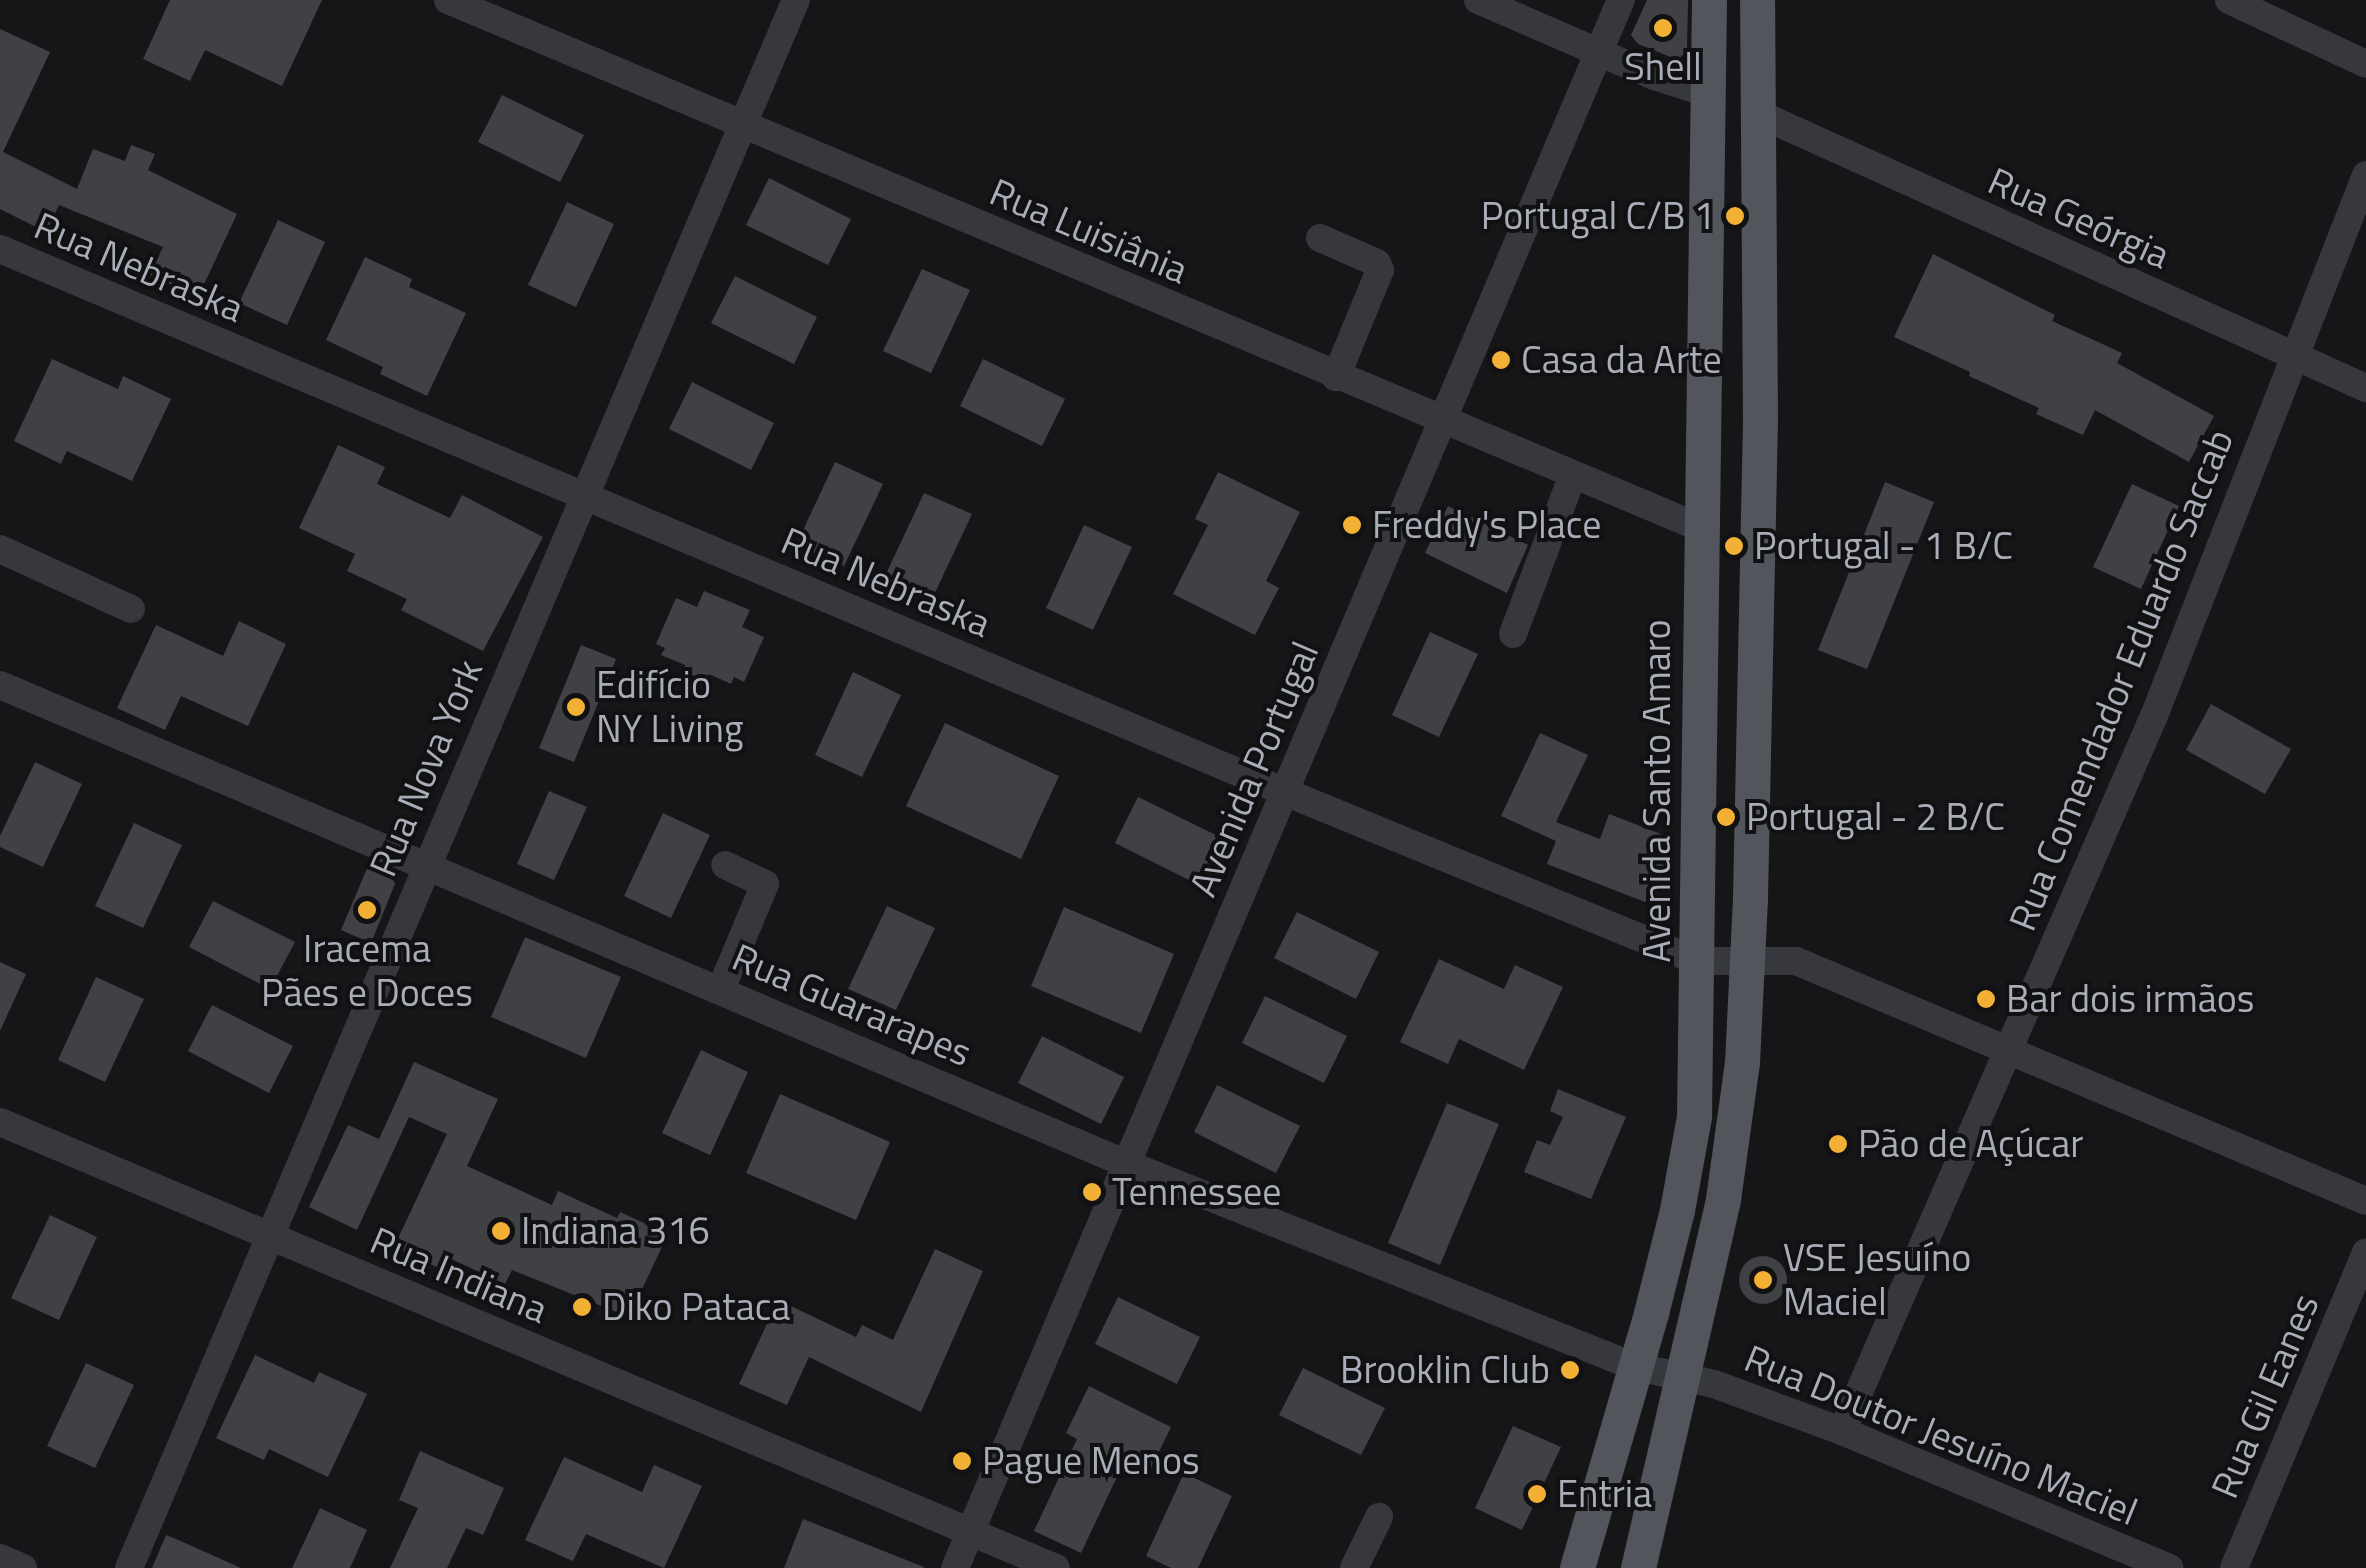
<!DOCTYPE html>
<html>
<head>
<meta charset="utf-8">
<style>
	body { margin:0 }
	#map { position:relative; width:2366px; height:1568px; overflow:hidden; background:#161618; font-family:"Titillium Web",sans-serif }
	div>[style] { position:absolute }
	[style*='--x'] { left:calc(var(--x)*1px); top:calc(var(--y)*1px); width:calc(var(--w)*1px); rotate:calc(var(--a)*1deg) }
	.building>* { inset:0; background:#404145 }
	.round { border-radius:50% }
	.minor>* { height:28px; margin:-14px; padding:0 14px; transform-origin:14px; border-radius:14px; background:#37383d }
	.major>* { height:35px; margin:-17.5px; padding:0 17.5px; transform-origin:17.5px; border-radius:17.5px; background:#53555c }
	.dots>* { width:28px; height:28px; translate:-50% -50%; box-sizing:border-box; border:5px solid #111113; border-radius:50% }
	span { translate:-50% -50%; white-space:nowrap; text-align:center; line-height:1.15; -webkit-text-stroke:8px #111113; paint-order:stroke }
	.poi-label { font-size:38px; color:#a8adb8 }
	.right { translate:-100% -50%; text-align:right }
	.left { translate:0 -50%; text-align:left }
	.street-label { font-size:38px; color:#a8adb8 }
</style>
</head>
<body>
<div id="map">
	<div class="building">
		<div style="clip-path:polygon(170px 0,322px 0,282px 86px,205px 50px,190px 81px,143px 59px)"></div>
		<div style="clip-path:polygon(1647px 0,1688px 0,1687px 50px,1678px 60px,1638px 44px,1631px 35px)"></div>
		<div style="clip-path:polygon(0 29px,50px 52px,3px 152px,77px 189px,93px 149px,125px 161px,131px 145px,155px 154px,148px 170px,237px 214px,198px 297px,150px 275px,163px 247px,59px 205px,46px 232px,0 209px)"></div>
		<div style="clip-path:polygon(502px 95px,584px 135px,560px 182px,478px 142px)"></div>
		<div style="clip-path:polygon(769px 178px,851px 219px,828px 265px,746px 225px)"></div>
		<div style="clip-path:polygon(567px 202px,614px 224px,576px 307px,528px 285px)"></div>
		<div style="clip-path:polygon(278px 220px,325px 242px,287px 325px,239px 303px)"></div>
		<div style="clip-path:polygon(1933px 254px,2055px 315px,2052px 321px,2122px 353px,2117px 363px,2214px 416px,2189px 462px,2095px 410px,2083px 435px,2036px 414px,2039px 408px,1969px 376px,1970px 372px,1894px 337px)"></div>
		<div style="clip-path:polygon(365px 257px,412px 279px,409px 287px,466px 313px,427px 396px,380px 374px,383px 367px,326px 340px)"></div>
		<div style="clip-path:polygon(922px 269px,970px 290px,931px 373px,883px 351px)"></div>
		<div style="clip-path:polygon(735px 276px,817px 317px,794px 364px,711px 323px)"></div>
		<div style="clip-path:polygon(52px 359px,118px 389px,123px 376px,171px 399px,132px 481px,67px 451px,61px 464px,14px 441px)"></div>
		<div style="clip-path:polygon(983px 359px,1065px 399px,1042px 446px,960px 406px)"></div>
		<div style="clip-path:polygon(692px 382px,774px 423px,751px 470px,669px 429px)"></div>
		<div style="clip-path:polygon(338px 445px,385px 467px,377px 484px,450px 518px,462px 495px,543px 537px,483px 651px,401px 610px,407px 599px,347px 571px,355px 554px,299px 528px)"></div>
		<div style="clip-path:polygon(835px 462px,883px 484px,844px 566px,796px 545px)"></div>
		<div style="clip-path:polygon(1218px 472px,1300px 512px,1266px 581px,1279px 588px,1255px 635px,1173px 594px,1208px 525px,1195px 519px)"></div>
		<div style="clip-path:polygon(1885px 482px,1934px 502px,1867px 669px,1818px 650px)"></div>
		<div style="clip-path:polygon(2132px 484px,2179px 506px,2141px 589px,2093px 567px)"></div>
		<div style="clip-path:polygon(924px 493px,972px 514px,933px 597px,885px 576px)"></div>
		<div style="clip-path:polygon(1448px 506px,1528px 545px,1507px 593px,1425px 553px)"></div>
		<div style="clip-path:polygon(1084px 525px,1132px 547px,1093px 630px,1046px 608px)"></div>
		<div style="clip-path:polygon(704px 591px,750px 610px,742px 627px,764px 637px,744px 682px,734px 677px,731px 684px,709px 674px,706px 681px,683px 671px,685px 665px,661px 655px,665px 648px,656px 644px,676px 598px,697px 607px)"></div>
		<div style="clip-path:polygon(239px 621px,286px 644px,248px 726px,181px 696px,165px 730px,117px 708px,156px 625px,223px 656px)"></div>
		<div style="clip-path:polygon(1430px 632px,1478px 654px,1439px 737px,1392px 715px)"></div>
		<div style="clip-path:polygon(581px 645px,616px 659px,574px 762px,539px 748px)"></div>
		<div style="clip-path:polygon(853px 672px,901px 695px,862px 777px,815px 755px)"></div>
		<div style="clip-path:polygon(2211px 704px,2291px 749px,2265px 794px,2186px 750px)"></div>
		<div style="clip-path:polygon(945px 723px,1059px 776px,1021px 859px,906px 806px)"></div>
		<div style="clip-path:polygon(1540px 733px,1588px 755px,1556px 822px,1600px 839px,1609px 814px,1666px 836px,1666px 886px,1645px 902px,1547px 864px,1556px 841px,1501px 816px)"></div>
		<div style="clip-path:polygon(35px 762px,82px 784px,43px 867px,0 847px,0 836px)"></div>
		<div style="clip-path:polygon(549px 791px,587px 807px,554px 880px,517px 864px)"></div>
		<div style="clip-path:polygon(1138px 797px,1220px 837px,1197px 884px,1115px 843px)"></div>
		<div style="clip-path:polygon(663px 813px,710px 835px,671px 918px,624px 896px)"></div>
		<div style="clip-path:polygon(134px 823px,182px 845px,143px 928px,95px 906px)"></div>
		<div style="clip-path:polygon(368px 866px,391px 875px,395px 884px,371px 943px,341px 930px)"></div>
		<div style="clip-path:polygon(213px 901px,295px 942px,270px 989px,189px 947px)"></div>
		<div style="clip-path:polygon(887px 906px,935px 928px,896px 1010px,848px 989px)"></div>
		<div style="clip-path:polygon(1064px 907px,1174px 954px,1141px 1033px,1031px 986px)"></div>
		<div style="clip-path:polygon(1297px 912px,1379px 952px,1356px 999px,1274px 958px)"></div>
		<div style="clip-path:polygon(525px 937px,621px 977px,586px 1058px,491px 1017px)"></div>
		<div style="clip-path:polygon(1439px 959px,1504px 989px,1515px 965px,1563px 987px,1524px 1070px,1459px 1039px,1448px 1064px,1400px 1042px)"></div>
		<div style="clip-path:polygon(0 962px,26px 974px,0 1031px)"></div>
		<div style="clip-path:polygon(96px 977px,144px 999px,105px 1082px,58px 1060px)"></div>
		<div style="clip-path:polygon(1265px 996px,1347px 1036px,1324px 1083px,1242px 1043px)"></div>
		<div style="clip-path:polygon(212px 1005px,293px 1046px,269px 1093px,188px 1051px)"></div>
		<div style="clip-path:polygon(1042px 1036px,1124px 1077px,1101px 1124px,1018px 1083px)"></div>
		<div style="clip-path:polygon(701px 1050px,748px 1072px,710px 1155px,662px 1133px)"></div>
		<div style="clip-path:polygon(414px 1062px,498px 1099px,467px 1166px,552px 1205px,558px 1191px,617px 1218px,620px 1212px,668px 1234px,629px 1317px,512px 1270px,505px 1284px,447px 1257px,441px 1269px,394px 1247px,447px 1134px,409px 1117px,357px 1230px,309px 1207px,348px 1125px,379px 1139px)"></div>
		<div style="clip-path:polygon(1217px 1085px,1300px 1126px,1276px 1173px,1194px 1132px)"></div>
		<div style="clip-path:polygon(1558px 1089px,1626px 1117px,1591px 1199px,1524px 1172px,1537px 1140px,1550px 1145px,1563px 1117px,1550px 1111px)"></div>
		<div style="clip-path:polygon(780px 1094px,890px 1142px,856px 1220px,746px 1173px)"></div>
		<div style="clip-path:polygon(1447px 1103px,1499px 1124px,1440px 1265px,1388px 1243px)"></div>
		<div style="clip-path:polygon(50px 1215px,97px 1237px,59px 1320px,11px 1298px)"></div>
		<div style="clip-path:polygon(935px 1249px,983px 1271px,921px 1412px,809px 1357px,787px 1405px,739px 1384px,778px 1300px,856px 1337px,862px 1325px,893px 1340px)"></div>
		<div class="round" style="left:1739px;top:1256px;width:48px;height:48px"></div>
		<div style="clip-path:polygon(1118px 1297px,1200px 1337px,1177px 1384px,1095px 1344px)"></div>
		<div style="clip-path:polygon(255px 1355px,314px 1383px,319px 1372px,367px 1394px,328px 1477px,269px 1449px,264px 1460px,216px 1438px)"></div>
		<div style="clip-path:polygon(86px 1363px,134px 1385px,95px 1468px,47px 1446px)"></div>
		<div style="clip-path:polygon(1303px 1368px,1385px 1408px,1361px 1455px,1279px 1415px)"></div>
		<div style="clip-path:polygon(1089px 1386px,1171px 1427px,1148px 1474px,1124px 1462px,1081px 1553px,1034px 1531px,1077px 1439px,1066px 1433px)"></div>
		<div style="clip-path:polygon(1513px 1426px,1561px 1447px,1522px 1530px,1475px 1508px)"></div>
		<div style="clip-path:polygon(420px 1451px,504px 1488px,483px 1535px,466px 1528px,447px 1568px,390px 1568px,418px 1508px,399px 1500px)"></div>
		<div style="clip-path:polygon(564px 1457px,642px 1492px,654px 1465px,702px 1486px,664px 1568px,586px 1534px,573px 1561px,525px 1540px)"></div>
		<div style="clip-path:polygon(1184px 1473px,1232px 1496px,1198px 1568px,1171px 1568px,1146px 1556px)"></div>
		<div style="clip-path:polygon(320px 1508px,367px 1530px,350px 1568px,292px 1568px)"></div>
		<div style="clip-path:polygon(803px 1519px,924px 1567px,924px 1568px,784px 1568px)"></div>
		<div style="clip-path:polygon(166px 1535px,183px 1542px,241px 1568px,152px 1568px)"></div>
	</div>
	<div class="minor">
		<div style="--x:448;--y:0;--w:1360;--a:22.85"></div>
		<div style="--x:1478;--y:0;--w:192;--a:23.4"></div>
		<div style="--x:1654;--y:76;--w:59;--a:17.8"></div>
		<div style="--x:2229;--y:0;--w:151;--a:25"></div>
		<div style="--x:1761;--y:115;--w:664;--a:24.29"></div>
		<div style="--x:1320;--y:238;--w:62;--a:23.7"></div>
		<div style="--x:1377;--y:263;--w:8;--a:67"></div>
		<div style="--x:1380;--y:270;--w:116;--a:112.4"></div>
		<div style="--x:0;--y:249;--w:1395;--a:22.91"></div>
		<div style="--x:1285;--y:792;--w:446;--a:22.3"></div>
		<div style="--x:1698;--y:961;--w:98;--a:0"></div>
		<div style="--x:1796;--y:961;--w:618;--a:22.83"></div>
		<div style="--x:0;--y:549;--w:144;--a:24.6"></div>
		<div style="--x:1513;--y:634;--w:168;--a:-69.4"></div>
		<div style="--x:0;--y:685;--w:1225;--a:23.03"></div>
		<div style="--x:1127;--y:1164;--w:545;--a:21.76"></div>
		<div style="--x:1633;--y:1366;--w:83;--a:12.5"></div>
		<div style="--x:1714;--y:1384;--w:136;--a:20.2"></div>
		<div style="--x:1842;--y:1431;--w:355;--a:22.7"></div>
		<div style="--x:721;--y:989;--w:114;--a:-67.3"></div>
		<div style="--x:765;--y:884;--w:44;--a:-154.6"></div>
		<div style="--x:0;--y:1122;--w:1146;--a:22.9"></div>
		<div style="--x:1842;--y:1431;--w:780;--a:-66.43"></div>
		<div style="--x:2154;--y:716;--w:581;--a:-68.6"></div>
		<div style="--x:0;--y:1558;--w:25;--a:23"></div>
		<div style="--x:129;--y:1568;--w:1704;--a:-66.96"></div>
		<div style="--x:955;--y:1568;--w:1704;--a:-66.99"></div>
		<div style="--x:1354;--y:1568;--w:57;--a:-63.9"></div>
		<div style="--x:2234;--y:1568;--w:342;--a:-67.3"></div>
	</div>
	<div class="major">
		<div style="--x:1577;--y:1568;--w:266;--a:-73.8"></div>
		<div style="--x:1651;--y:1313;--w:106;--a:-75.8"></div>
		<div style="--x:1677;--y:1210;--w:96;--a:-79.7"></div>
		<div style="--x:1694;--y:1116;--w:1116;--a:-89.23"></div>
		<div style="--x:1638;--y:1568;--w:379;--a:-77"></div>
		<div style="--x:1723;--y:1199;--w:138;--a:-82.1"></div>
		<div style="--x:1742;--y:1062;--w:165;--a:-87.2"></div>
		<div style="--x:1750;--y:897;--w:479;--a:-88.8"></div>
		<div style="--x:1760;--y:418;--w:418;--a:-90.4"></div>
	</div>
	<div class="dots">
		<div style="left:1663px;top:28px;background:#f2b134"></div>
		<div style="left:1735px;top:216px;background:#f2b134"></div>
		<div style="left:1501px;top:360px;background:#f2b134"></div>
		<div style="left:1352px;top:525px;background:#f2b134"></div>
		<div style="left:1734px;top:546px;background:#f2b134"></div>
		<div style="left:576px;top:707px;background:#f2b134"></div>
		<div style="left:1726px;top:817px;background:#f2b134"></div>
		<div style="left:367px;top:910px;background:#f2b134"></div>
		<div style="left:1986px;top:999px;background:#f2b134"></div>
		<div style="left:1838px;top:1144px;background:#f2b134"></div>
		<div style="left:1092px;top:1192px;background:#f2b134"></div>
		<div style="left:501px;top:1231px;background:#f2b134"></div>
		<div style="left:1763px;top:1280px;background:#f2b134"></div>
		<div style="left:582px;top:1307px;background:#f2b134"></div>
		<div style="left:1570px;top:1370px;background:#f2b134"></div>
		<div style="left:962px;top:1461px;background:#f2b134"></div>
		<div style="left:1537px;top:1494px;background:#f2b134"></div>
	</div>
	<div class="poi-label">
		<span style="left:1663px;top:67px">Shell</span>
		<span class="right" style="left:1715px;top:216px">Portugal C/B 1</span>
		<span class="left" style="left:1521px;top:360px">Casa da Arte</span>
		<span class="left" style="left:1372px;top:525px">Freddy's Place</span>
		<span class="left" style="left:1754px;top:546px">Portugal - 1 B/C</span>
		<span class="left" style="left:596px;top:707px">Edifício<br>NY Living</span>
		<span class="left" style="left:1746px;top:817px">Portugal - 2 B/C</span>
		<span style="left:367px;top:971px">Iracema<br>Pães e Doces</span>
		<span class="left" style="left:2006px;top:999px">Bar dois irmãos</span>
		<span class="left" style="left:1858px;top:1144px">Pão de Açúcar</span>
		<span class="left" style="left:1112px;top:1192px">Tennessee</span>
		<span class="left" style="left:521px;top:1231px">Indiana 316</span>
		<span class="left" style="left:1783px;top:1280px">VSE Jesuíno<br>Maciel</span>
		<span class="left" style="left:602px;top:1307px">Diko Pataca</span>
		<span class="right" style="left:1550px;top:1370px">Brooklin Club</span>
		<span class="left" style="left:982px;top:1461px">Pague Menos</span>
		<span class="left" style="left:1557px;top:1494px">Entria</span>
	</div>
	<div class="street-label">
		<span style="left:2079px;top:218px;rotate:24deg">Rua Geórgia</span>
		<span style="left:1089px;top:231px;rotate:23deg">Rua Luisiânia</span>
		<span style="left:139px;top:267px;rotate:23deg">Rua Nebraska</span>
		<span style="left:886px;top:582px;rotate:23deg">Rua Nebraska</span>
		<span style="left:2121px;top:680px;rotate:-68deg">Rua Comendador Eduardo Saccab</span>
		<span style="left:426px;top:768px;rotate:-67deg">Rua Nova York</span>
		<span style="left:1254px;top:769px;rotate:-67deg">Avenida Portugal</span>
		<span style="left:1657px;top:791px;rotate:-90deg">Avenida Santo Amaro</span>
		<span style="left:852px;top:1005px;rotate:23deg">Rua Guararapes</span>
		<span style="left:459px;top:1275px;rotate:23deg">Rua Indiana</span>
		<span style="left:2265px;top:1396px;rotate:-67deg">Rua Gil Eanes</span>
		<span style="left:1941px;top:1435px;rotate:22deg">Rua Doutor Jesuíno Maciel</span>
	</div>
</div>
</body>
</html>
